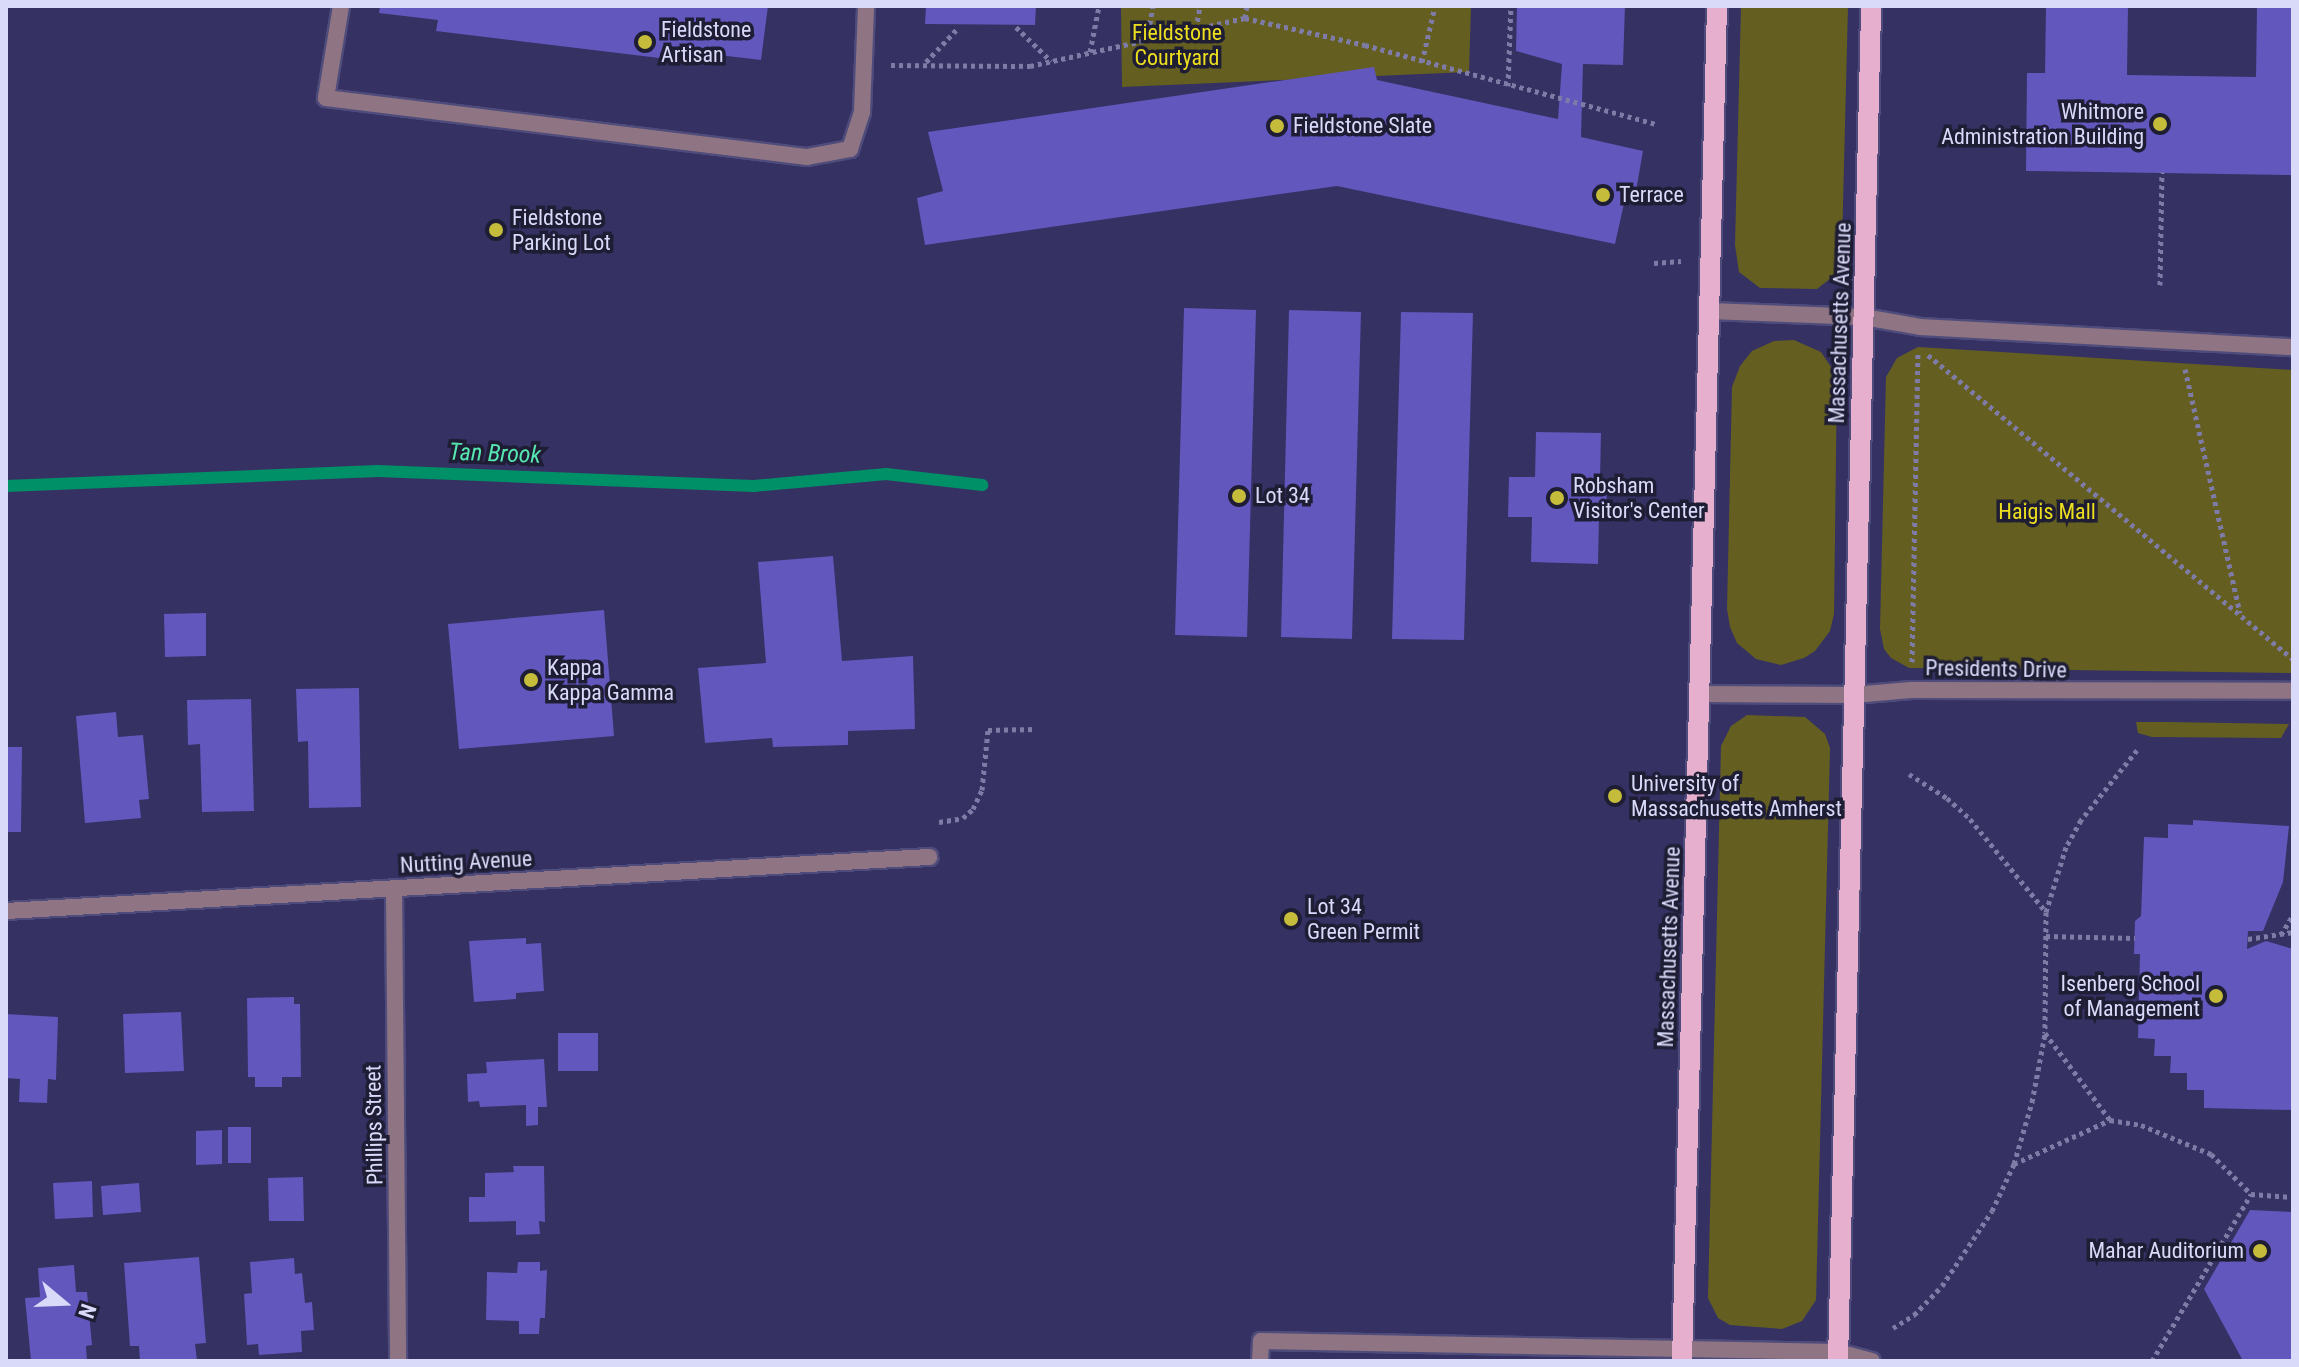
<!DOCTYPE html>
<html>
<head>
<meta charset="utf-8">
<style>
	body { margin:0 }
	#map { position:relative; width:2299px; height:1367px; overflow:hidden; background:#353163; font-family:"Roboto Condensed",sans-serif }
	div>[style] { position:absolute }
	[style*='--x'] { left:calc(var(--x)*1px); top:calc(var(--y)*1px); width:calc(var(--w)*1px); rotate:calc(var(--a)*1deg) }
	.green>* { inset:0; background:#645f21 }
	.stream>* { height:12px; margin:-6px; padding:0 6px; transform-origin:6px; border-radius:6px; background:#009067 }
	.building>* { inset:0; background:#6257bc }
	.path>* { height:5px; margin-top:-2.5px; transform-origin:0; background:repeating-linear-gradient(90deg,#7e7ca6 0 4px,transparent 0 8px) }
	.roads { filter:drop-shadow(2px 0 #4f4c7b) drop-shadow(-2px 0 #4f4c7b) drop-shadow(0 2px #4f4c7b) drop-shadow(0 -2px #4f4c7b) }
	.lane>* { height:16px; margin:-8px; padding:0 8px; transform-origin:8px; border-radius:8px; background:#8f7583 }
	.street>* { height:16px; margin:-8px; padding:0 8px; transform-origin:8px; border-radius:8px; background:#8f7583 }
	.primary>* { height:20px; margin:-10px; padding:0 10px; transform-origin:10px; border-radius:10px; background:#e5afcd }
	.dots>* { width:22px; height:22px; translate:-50% -50%; box-sizing:border-box; border:4px solid #1e1d34; border-radius:50% }
	span { translate:-50% -50%; white-space:nowrap; text-align:center; line-height:1.15; -webkit-text-stroke:7px #1e1d34; paint-order:stroke }
	.poi-label { font-size:22px; color:#d9daf9 }
	.left { translate:0 -50%; text-align:left }
	.right { translate:-100% -50%; text-align:right }
	.park-label { font-size:22px; color:#eedf1e }
	.street-label { font-size:22px; color:#d9daf9 }
	.water-label { font-size:24px; color:#57e7b1; font-style:italic }
	.frame { position:absolute; inset:0; border:8px solid #d9daf9; pointer-events:none }
	.north { position:absolute; left:24px; top:1263px; width:80px; height:80px; -webkit-text-stroke:6px #1e1d34; paint-order:stroke; rotate:109deg; font-size:22px; font-weight:700; line-height:32px; text-align:center; color:#d9daf9 }
	.north::after { content:''; display:block; margin:auto; width:28px; height:36px; background:#d9daf9; clip-path:polygon(50% 0,100% 100%,50% 72%,0 100%) }
</style>
</head>
<body>
<div id="map">
	<div class="green">
		<div style="clip-path:polygon(1121px 6px,1471px 6px,1469px 72px,1122px 87px)"></div>
		<div style="clip-path:polygon(1741px 6px,1848px 6px,1842px 244px,1835px 275px,1817px 289px,1760px 288px,1739px 272px,1735px 245px)"></div>
		<div style="clip-path:polygon(1794px 340px,1821px 352px,1837px 376px,1834px 614px,1830px 631px,1815px 651px,1804px 658px,1781px 665px,1756px 659px,1737px 643px,1730px 627px,1727px 609px,1732px 387px,1740px 366px,1752px 351px,1774px 341px)"></div>
		<div style="clip-path:polygon(1918px 347px,2293px 370px,2293px 673px,1909px 668px,1891px 658px,1884px 649px,1880px 629px,1886px 377px,1897px 358px)"></div>
		<div style="clip-path:polygon(1747px 715px,1805px 717px,1825px 734px,1830px 748px,1816px 1300px,1802px 1321px,1782px 1329px,1730px 1325px,1718px 1318px,1708px 1298px,1721px 746px,1731px 726px)"></div>
		<div style="clip-path:polygon(2136px 722px,2167px 722px,2289px 724px,2281px 738px,2152px 737px,2138px 733px)"></div>
	</div>
	<div class="stream">
		<div style="--x:6;--y:486;--w:372;--a:-2.3"></div>
		<div style="--x:378;--y:471;--w:376;--a:2.3"></div>
		<div style="--x:754;--y:486;--w:133;--a:-5.2"></div>
		<div style="--x:886;--y:474;--w:97;--a:6.5"></div>
	</div>
	<div class="building">
		<div style="clip-path:polygon(380px 6px,768px 6px,761px 60px,702px 53px,701px 63px,436px 31px,438px 20px,379px 13px)"></div>
		<div style="clip-path:polygon(926px 6px,1036px 6px,1035px 25px,925px 24px)"></div>
		<div style="clip-path:polygon(1517px 6px,1625px 6px,1623px 65px,1583px 64px,1581px 137px,1643px 151px,1636px 191px,1627px 190px,1615px 244px,1337px 186px,925px 245px,917px 198px,943px 191px,928px 132px,1374px 67px,1377px 80px,1558px 119px,1562px 64px,1516px 51px)"></div>
		<div style="clip-path:polygon(2046px 6px,2128px 6px,2127px 75px,2256px 77px,2257px 6px,2293px 6px,2293px 175px,2026px 171px,2027px 73px,2045px 73px)"></div>
		<div style="clip-path:polygon(1184px 308px,1256px 310px,1247px 637px,1175px 635px)"></div>
		<div style="clip-path:polygon(1289px 310px,1361px 312px,1352px 639px,1281px 637px)"></div>
		<div style="clip-path:polygon(1401px 312px,1473px 313px,1464px 640px,1392px 639px)"></div>
		<div style="clip-path:polygon(1536px 432px,1601px 433px,1600px 479px,1607px 479px,1606px 519px,1599px 518px,1598px 564px,1531px 562px,1532px 517px,1508px 517px,1509px 477px,1535px 477px)"></div>
		<div style="clip-path:polygon(833px 556px,842px 661px,913px 656px,915px 729px,848px 731px,848px 745px,773px 747px,772px 738px,705px 743px,698px 668px,766px 663px,758px 562px)"></div>
		<div style="clip-path:polygon(604px 610px,614px 736px,459px 749px,448px 624px)"></div>
		<div style="clip-path:polygon(206px 613px,206px 656px,165px 657px,164px 614px)"></div>
		<div style="clip-path:polygon(359px 688px,361px 807px,309px 808px,308px 741px,298px 742px,296px 689px)"></div>
		<div style="clip-path:polygon(251px 699px,254px 811px,202px 812px,200px 744px,188px 745px,187px 700px)"></div>
		<div style="clip-path:polygon(116px 712px,118px 737px,143px 735px,149px 799px,139px 800px,141px 818px,85px 823px,76px 716px)"></div>
		<div style="clip-path:polygon(6px 747px,22px 747px,21px 832px,6px 832px)"></div>
		<div style="clip-path:polygon(2193px 820px,2289px 826px,2283px 882px,2263px 931px,2248px 931px,2247px 949px,2266px 941px,2293px 949px,2293px 1110px,2204px 1108px,2204px 1090px,2187px 1090px,2187px 1073px,2170px 1073px,2171px 1056px,2154px 1056px,2155px 1039px,2138px 1038px,2140px 954px,2134px 954px,2135px 921px,2141px 916px,2144px 837px,2168px 838px,2168px 824px,2193px 825px)"></div>
		<div style="clip-path:polygon(526px 938px,526px 944px,541px 943px,544px 991px,516px 993px,516px 999px,474px 1002px,469px 941px)"></div>
		<div style="clip-path:polygon(294px 997px,294px 1004px,300px 1004px,301px 1077px,282px 1077px,282px 1087px,255px 1087px,255px 1077px,248px 1077px,247px 998px)"></div>
		<div style="clip-path:polygon(181px 1012px,184px 1071px,125px 1073px,123px 1014px)"></div>
		<div style="clip-path:polygon(6px 1014px,58px 1017px,56px 1080px,48px 1079px,47px 1103px,19px 1102px,20px 1079px,6px 1078px)"></div>
		<div style="clip-path:polygon(558px 1033px,598px 1033px,598px 1071px,558px 1071px)"></div>
		<div style="clip-path:polygon(544px 1059px,547px 1107px,538px 1107px,538px 1125px,526px 1126px,526px 1105px,480px 1107px,479px 1101px,468px 1102px,467px 1074px,487px 1073px,486px 1062px)"></div>
		<div style="clip-path:polygon(228px 1127px,251px 1127px,251px 1163px,228px 1163px)"></div>
		<div style="clip-path:polygon(222px 1130px,222px 1164px,196px 1165px,196px 1131px)"></div>
		<div style="clip-path:polygon(513px 1166px,544px 1166px,545px 1222px,539px 1221px,540px 1234px,516px 1235px,516px 1221px,469px 1222px,469px 1197px,485px 1197px,485px 1173px,514px 1172px)"></div>
		<div style="clip-path:polygon(303px 1177px,304px 1221px,269px 1221px,268px 1178px)"></div>
		<div style="clip-path:polygon(92px 1181px,93px 1217px,55px 1219px,53px 1183px)"></div>
		<div style="clip-path:polygon(139px 1183px,141px 1212px,103px 1215px,101px 1186px)"></div>
		<div style="clip-path:polygon(2250px 1210px,2293px 1212px,2293px 1361px,2243px 1361px,2204px 1289px)"></div>
		<div style="clip-path:polygon(199px 1257px,206px 1343px,195px 1344px,197px 1360px,140px 1361px,139px 1346px,130px 1346px,124px 1263px)"></div>
		<div style="clip-path:polygon(294px 1258px,295px 1274px,302px 1273px,305px 1303px,312px 1302px,314px 1330px,301px 1331px,302px 1352px,259px 1355px,258px 1344px,247px 1345px,244px 1294px,252px 1293px,250px 1262px)"></div>
		<div style="clip-path:polygon(518px 1262px,540px 1262px,540px 1271px,547px 1270px,545px 1318px,540px 1318px,539px 1334px,519px 1334px,519px 1321px,486px 1320px,487px 1272px,517px 1273px)"></div>
		<div style="clip-path:polygon(74px 1265px,76px 1292px,87px 1292px,92px 1345px,86px 1346px,87px 1361px,31px 1361px,25px 1298px,40px 1297px,38px 1268px)"></div>
	</div>
	<div class="path">
		<div style="--x:1245;--y:18;--w:12;--a:-81"></div>
		<div style="--x:1016;--y:27;--w:49;--a:44.2"></div>
		<div style="--x:1196;--y:29;--w:23;--a:-80"></div>
		<div style="--x:1147;--y:40;--w:35;--a:-80"></div>
		<div style="--x:1090;--y:52;--w:47;--a:-78.9"></div>
		<div style="--x:926;--y:62;--w:47;--a:-46.7"></div>
		<div style="--x:1422;--y:62;--w:57;--a:-76.9"></div>
		<div style="--x:891;--y:65;--w:139;--a:0.4"></div>
		<div style="--x:1030;--y:66;--w:220;--a:-12.6"></div>
		<div style="--x:1245;--y:18;--w:123;--a:12.7"></div>
		<div style="--x:1365;--y:45;--w:301;--a:15.2"></div>
		<div style="--x:1508;--y:86;--w:80;--a:-87.9"></div>
		<div style="--x:1654;--y:263;--w:27;--a:-4"></div>
		<div style="--x:2160;--y:285;--w:113;--a:-89"></div>
		<div style="--x:1928;--y:355;--w:475;--a:39.8"></div>
		<div style="--x:2185;--y:369;--w:250;--a:77.3"></div>
		<div style="--x:1912;--y:662;--w:310;--a:-88.9"></div>
		<div style="--x:2137;--y:750;--w:90;--a:128.7"></div>
		<div style="--x:2081;--y:820;--w:31;--a:119"></div>
		<div style="--x:2066;--y:847;--w:68;--a:107.1"></div>
		<div style="--x:2046;--y:912;--w:121;--a:90.5"></div>
		<div style="--x:2045;--y:1033;--w:109;--a:53.2"></div>
		<div style="--x:2110;--y:1120;--w:31;--a:9"></div>
		<div style="--x:2141;--y:1125;--w:76;--a:22.5"></div>
		<div style="--x:2211;--y:1154;--w:57;--a:45"></div>
		<div style="--x:1909;--y:774;--w:45;--a:32.3"></div>
		<div style="--x:1947;--y:798;--w:31;--a:42"></div>
		<div style="--x:1970;--y:819;--w:120;--a:50.7"></div>
		<div style="--x:939;--y:822;--w:24;--a:-9"></div>
		<div style="--x:963;--y:818;--w:13;--a:-42"></div>
		<div style="--x:973;--y:809;--w:21;--a:-65"></div>
		<div style="--x:982;--y:790;--w:60;--a:-84.3"></div>
		<div style="--x:988;--y:730;--w:47;--a:-1.2"></div>
		<div style="--x:2281;--y:935;--w:23;--a:-59"></div>
		<div style="--x:2046;--y:936;--w:89;--a:1.3"></div>
		<div style="--x:2248;--y:939;--w:46;--a:-8.8"></div>
		<div style="--x:2014;--y:1164;--w:65;--a:-73.8"></div>
		<div style="--x:2032;--y:1102;--w:69;--a:-79.2"></div>
		<div style="--x:1893;--y:1328;--w:25;--a:-32"></div>
		<div style="--x:1914;--y:1315;--w:40;--a:-46"></div>
		<div style="--x:1942;--y:1286;--w:90;--a:-56.3"></div>
		<div style="--x:1992;--y:1211;--w:52;--a:-64.9"></div>
		<div style="--x:2014;--y:1164;--w:106;--a:-24.6"></div>
		<div style="--x:2152;--y:1361;--w:194;--a:-59.3"></div>
		<div style="--x:2251;--y:1194;--w:42;--a:4.1"></div>
	</div>
	<div class="roads">
		<div class="lane">
			<div style="--x:341;--y:6;--w:93;--a:99.3"></div>
			<div style="--x:326;--y:98;--w:485;--a:7"></div>
			<div style="--x:807;--y:157;--w:44;--a:-10.5"></div>
			<div style="--x:850;--y:149;--w:39;--a:-72"></div>
			<div style="--x:862;--y:112;--w:106;--a:-87.8"></div>
			<div style="--x:1260;--y:1361;--w:20;--a:-87"></div>
			<div style="--x:1261;--y:1341;--w:577;--a:1.09"></div>
			<div style="--x:1838;--y:1352;--w:35;--a:15"></div>
		</div>
		<div class="street">
			<div style="--x:1710;--y:311;--w:154;--a:2.2"></div>
			<div style="--x:1864;--y:317;--w:57;--a:10.1"></div>
			<div style="--x:1920;--y:327;--w:374;--a:3.1"></div>
			<div style="--x:1700;--y:694;--w:153;--a:0.4"></div>
			<div style="--x:1853;--y:695;--w:58;--a:-4.9"></div>
			<div style="--x:1911;--y:690;--w:382;--a:0.1"></div>
			<div style="--x:394;--y:888;--w:473;--a:89.5"></div>
			<div style="--x:6;--y:911;--w:925;--a:-3.35"></div>
		</div>
		<div class="primary">
			<div style="--x:1682;--y:1361;--w:1355;--a:-88.52"></div>
			<div style="--x:1838;--y:1361;--w:1355;--a:-88.6"></div>
		</div>
	</div>
	<div class="dots">
		<div style="left:645px;top:42px;background:#c6bc3c"></div>
		<div style="left:2160px;top:124px;background:#c6bc3c"></div>
		<div style="left:1277px;top:126px;background:#c6bc3c"></div>
		<div style="left:1603px;top:195px;background:#c6bc3c"></div>
		<div style="left:496px;top:230px;background:#c6bc3c"></div>
		<div style="left:1239px;top:496px;background:#c6bc3c"></div>
		<div style="left:1557px;top:498px;background:#c6bc3c"></div>
		<div style="left:531px;top:680px;background:#c6bc3c"></div>
		<div style="left:1615px;top:796px;background:#c6bc3c"></div>
		<div style="left:1291px;top:919px;background:#c6bc3c"></div>
		<div style="left:2216px;top:996px;background:#c6bc3c"></div>
		<div style="left:2260px;top:1251px;background:#c6bc3c"></div>
	</div>
	<div class="poi-label">
		<span class="left" style="left:661px;top:42px">Fieldstone<br>Artisan</span>
		<span class="right" style="left:2144px;top:124px">Whitmore<br>Administration Building</span>
		<span class="left" style="left:1293px;top:126px">Fieldstone Slate</span>
		<span class="left" style="left:1619px;top:195px">Terrace</span>
		<span class="left" style="left:512px;top:230px">Fieldstone<br>Parking Lot</span>
		<span class="left" style="left:1573px;top:498px">Robsham<br>Visitor's Center</span>
		<span class="left" style="left:1255px;top:496px">Lot 34</span>
		<span class="left" style="left:547px;top:680px">Kappa<br>Kappa Gamma</span>
		<span class="left" style="left:1631px;top:796px">University of<br>Massachusetts Amherst</span>
		<span class="left" style="left:1307px;top:919px">Lot 34<br>Green Permit</span>
		<span class="right" style="left:2200px;top:996px">Isenberg School<br>of Management</span>
		<span class="right" style="left:2244px;top:1251px">Mahar Auditorium</span>
	</div>
	<div class="park-label">
		<span style="left:1177px;top:45px">Fieldstone<br>Courtyard</span>
		<span style="left:2047px;top:512px">Haigis Mall</span>
	</div>
	<div class="street-label">
		<span style="left:1840px;top:323px;rotate:-88deg">Massachusetts Avenue</span>
		<span style="left:1996px;top:669px;rotate:1deg">Presidents Drive</span>
		<span style="left:466px;top:862px;rotate:-3deg">Nutting Avenue</span>
		<span style="left:1669px;top:947px;rotate:-88deg">Massachusetts Avenue</span>
		<span style="left:374px;top:1125px;rotate:-91deg">Phillips Street</span>
	</div>
	<div class="water-label">
		<span style="left:495px;top:454px;rotate:2deg">Tan Brook</span>
	</div>
	<div class="frame"></div>
	<div class="north">N</div>
</div>
</body>
</html>
